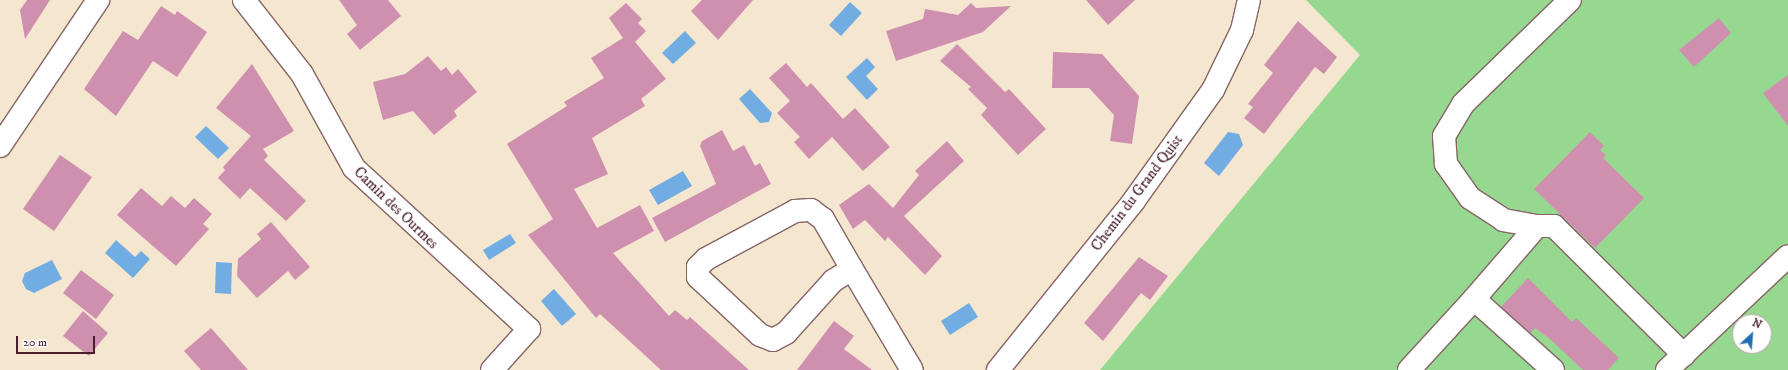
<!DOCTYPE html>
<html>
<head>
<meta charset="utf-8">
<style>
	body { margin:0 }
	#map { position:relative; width:1788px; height:370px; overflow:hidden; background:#f5e6d0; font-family:"IM FELL DW Pica",serif }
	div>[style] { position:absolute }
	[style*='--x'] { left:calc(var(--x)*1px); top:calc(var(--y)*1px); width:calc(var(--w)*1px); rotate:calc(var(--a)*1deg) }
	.green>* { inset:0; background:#96d88f }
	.water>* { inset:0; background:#71ace2 }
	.building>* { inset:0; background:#ce90ae }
	.roads { filter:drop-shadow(1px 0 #866565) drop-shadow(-1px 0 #866565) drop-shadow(0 1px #866565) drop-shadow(0 -1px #866565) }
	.minor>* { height:22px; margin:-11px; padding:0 11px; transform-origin:11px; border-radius:11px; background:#fff }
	span { translate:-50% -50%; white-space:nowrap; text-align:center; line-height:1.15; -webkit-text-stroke:4px #fff; paint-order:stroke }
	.street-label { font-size:15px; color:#4a1f2b }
	.north { position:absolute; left:1732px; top:314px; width:40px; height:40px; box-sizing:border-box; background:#fff; border:1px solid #b7a5aa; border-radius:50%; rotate:26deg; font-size:11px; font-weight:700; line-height:16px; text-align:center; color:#4a1f2b }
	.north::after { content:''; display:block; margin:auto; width:14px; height:18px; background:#1f6fb2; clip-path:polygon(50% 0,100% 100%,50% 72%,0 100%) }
	.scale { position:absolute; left:16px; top:336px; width:79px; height:18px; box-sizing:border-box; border:2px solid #4a1f2b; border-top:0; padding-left:5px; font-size:12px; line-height:14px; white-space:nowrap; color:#4a1f2b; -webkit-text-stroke:3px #fff; paint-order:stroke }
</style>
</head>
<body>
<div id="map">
	<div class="green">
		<div style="clip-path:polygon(evenodd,1306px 0,1788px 0,1788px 370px,1100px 370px,1360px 55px,1306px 0,1740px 322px,1764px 322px,1764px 346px,1740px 346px,1740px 322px)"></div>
	</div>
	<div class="water">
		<div style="clip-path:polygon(850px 2px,862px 13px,841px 36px,829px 25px)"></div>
		<div style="clip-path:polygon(685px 31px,696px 43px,673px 64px,662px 53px)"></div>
		<div style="clip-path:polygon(867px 58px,875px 67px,866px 76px,878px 89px,867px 100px,846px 77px)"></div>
		<div style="clip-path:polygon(750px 89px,772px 113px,769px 122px,760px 123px,739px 99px)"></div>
		<div style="clip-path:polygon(206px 126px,229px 148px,218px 159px,195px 137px)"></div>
		<div style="clip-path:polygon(1228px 132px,1239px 134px,1243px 145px,1219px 176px,1204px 163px)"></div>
		<div style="clip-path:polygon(683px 171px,692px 186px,658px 205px,649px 190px)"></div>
		<div style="clip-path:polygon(510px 234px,516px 243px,489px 260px,483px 250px)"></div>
		<div style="clip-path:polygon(116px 240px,135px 257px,141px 251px,150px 259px,133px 278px,105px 253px)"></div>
		<div style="clip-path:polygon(52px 260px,62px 279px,34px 293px,26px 289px,22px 281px,25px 273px)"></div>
		<div style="clip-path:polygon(216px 262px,232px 263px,231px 294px,215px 293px)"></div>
		<div style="clip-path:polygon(554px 289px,576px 314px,562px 326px,541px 301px)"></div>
		<div style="clip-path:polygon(969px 303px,978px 317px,950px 335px,941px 321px)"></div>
	</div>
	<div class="building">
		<div style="clip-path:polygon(27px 0,50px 0,25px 39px,20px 10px)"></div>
		<div style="clip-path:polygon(339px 0,388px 0,401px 16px,360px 50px,347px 34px,357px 25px)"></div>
		<div style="clip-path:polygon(702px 0,753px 0,718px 40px,691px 11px)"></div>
		<div style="clip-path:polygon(1086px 0,1135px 0,1108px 25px)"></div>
		<div style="clip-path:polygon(626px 3px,642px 19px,638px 23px,646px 31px,635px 42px,666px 79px,641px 99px,645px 106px,592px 138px,608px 174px,574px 189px,597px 228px,640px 205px,654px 231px,613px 253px,669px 316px,675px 310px,687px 320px,690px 317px,749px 370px,661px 370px,600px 314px,596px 318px,528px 235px,553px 219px,507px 144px,567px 106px,564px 102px,604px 78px,591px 58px,623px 38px,609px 18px)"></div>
		<div style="clip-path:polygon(971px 3px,976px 8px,1011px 6px,983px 32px,896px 61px,886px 31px,923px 19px,925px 9px,958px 15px)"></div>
		<div style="clip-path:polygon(161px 6px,175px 15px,177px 11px,207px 32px,177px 77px,153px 61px,116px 116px,84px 89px,123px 31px,138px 40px)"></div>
		<div style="clip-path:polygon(1719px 18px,1731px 33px,1694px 67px,1679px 50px)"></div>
		<div style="clip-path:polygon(1298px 21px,1337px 57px,1324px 74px,1315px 67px,1264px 134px,1244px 118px,1253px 107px,1248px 104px,1273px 73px,1264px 65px)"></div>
		<div style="clip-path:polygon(957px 44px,1005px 92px,1009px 89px,1046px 129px,1018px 155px,981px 115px,987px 108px,968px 89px,971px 87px,940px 61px)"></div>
		<div style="clip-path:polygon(1053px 52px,1102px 54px,1139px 96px,1132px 144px,1110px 141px,1114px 115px,1089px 88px,1052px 88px)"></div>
		<div style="clip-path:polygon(428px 56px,441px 71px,446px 67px,452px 75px,458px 69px,477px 92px,454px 111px,457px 116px,434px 135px,413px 111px,383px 120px,373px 82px,405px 74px)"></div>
		<div style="clip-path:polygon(786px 63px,807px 87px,811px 83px,843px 119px,855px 108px,890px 147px,863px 171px,832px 137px,809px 159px,794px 142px,800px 137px,777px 113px,790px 101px,769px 78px)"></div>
		<div style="clip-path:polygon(252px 64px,294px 131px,263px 149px,268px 156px,264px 160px,306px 201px,286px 221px,250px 188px,240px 199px,218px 178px,225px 170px,223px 167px,251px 136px,216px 108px)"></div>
		<div style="clip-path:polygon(1788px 75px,1788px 126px,1763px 93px)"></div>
		<div style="clip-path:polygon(722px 130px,733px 151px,744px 145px,755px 166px,760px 163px,771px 184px,665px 242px,652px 218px,716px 184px,700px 146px,702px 141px)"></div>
		<div style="clip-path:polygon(1590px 132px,1604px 146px,1600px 150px,1606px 155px,1603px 158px,1644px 198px,1595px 248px,1534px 189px)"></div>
		<div style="clip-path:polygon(947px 141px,964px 161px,904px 216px,942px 256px,925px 275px,888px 237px,885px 241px,865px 220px,853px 229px,839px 205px,869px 184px,893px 208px,919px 175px,915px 171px)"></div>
		<div style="clip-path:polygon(60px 155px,92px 177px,54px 231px,23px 209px)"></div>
		<div style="clip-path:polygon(141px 188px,162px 206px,171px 196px,185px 208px,194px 198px,212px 214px,203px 224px,209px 229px,176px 266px,117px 215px)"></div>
		<div style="clip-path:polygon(271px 222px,310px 267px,295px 280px,288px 271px,257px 298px,237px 276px,238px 259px,261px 239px,257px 234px)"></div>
		<div style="clip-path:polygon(1139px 257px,1168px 276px,1150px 300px,1141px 293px,1103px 341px,1084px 323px)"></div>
		<div style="clip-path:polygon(81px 270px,114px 295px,96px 319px,63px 293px)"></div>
		<div style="clip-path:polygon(1528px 278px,1572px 322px,1576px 318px,1619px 358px,1608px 370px,1583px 370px,1550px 339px,1535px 328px,1530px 333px,1501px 307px)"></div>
		<div style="clip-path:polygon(83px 311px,108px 333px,89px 356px,63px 336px)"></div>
		<div style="clip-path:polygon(834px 321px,854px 336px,844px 349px,872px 370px,797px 370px)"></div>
		<div style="clip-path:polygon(211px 328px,248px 370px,201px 370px,184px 351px)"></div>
	</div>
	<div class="roads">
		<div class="minor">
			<div style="--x:244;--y:0;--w:94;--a:51.9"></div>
			<div style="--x:302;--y:74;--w:107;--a:61"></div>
			<div style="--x:354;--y:168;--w:238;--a:42.6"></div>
			<div style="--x:529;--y:329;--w:55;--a:132.1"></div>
			<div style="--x:0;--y:146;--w:176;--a:-56.1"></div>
			<div style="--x:1537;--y:226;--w:34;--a:-170"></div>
			<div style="--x:1504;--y:220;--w:40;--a:-147.1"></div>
			<div style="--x:1470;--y:198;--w:42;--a:-125.2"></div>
			<div style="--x:1446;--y:164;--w:28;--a:-94"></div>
			<div style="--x:1444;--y:136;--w:37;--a:-59"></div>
			<div style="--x:1463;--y:104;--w:149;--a:-44.2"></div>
			<div style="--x:852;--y:269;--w:22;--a:148"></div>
			<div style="--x:833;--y:281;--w:70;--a:132.1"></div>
			<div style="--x:786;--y:333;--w:15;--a:152"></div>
			<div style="--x:773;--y:340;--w:14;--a:-159"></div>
			<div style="--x:760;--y:335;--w:85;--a:-136.9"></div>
			<div style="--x:698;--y:277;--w:10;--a:-90"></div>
			<div style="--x:698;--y:267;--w:11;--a:-45"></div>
			<div style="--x:706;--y:259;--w:101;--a:-28.3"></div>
			<div style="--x:795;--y:211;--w:16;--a:-4"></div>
			<div style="--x:811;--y:210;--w:15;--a:37"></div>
			<div style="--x:823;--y:219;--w:58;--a:59.9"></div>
			<div style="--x:852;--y:269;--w:117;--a:59.3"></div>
			<div style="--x:1474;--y:299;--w:96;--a:-49.2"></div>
			<div style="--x:1537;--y:226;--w:17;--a:0"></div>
			<div style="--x:1554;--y:226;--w:183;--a:44.8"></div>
			<div style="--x:998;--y:370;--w:216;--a:-51.2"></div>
			<div style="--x:1133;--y:202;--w:138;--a:-54.5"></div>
			<div style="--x:1213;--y:90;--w:67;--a:-64.2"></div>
			<div style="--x:1242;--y:30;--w:31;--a:-77"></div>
			<div style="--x:1409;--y:370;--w:96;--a:-47.5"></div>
			<div style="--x:1474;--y:299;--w:106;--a:41.9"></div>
			<div style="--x:1667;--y:370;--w:166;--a:-43.3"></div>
		</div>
	</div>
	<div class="street-label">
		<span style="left:1137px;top:193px;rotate:-53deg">Chemin du Grand Quist</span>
		<span style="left:396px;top:208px;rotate:44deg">Camin des Ourmes</span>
	</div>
	<div class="north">N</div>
	<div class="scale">20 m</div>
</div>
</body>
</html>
